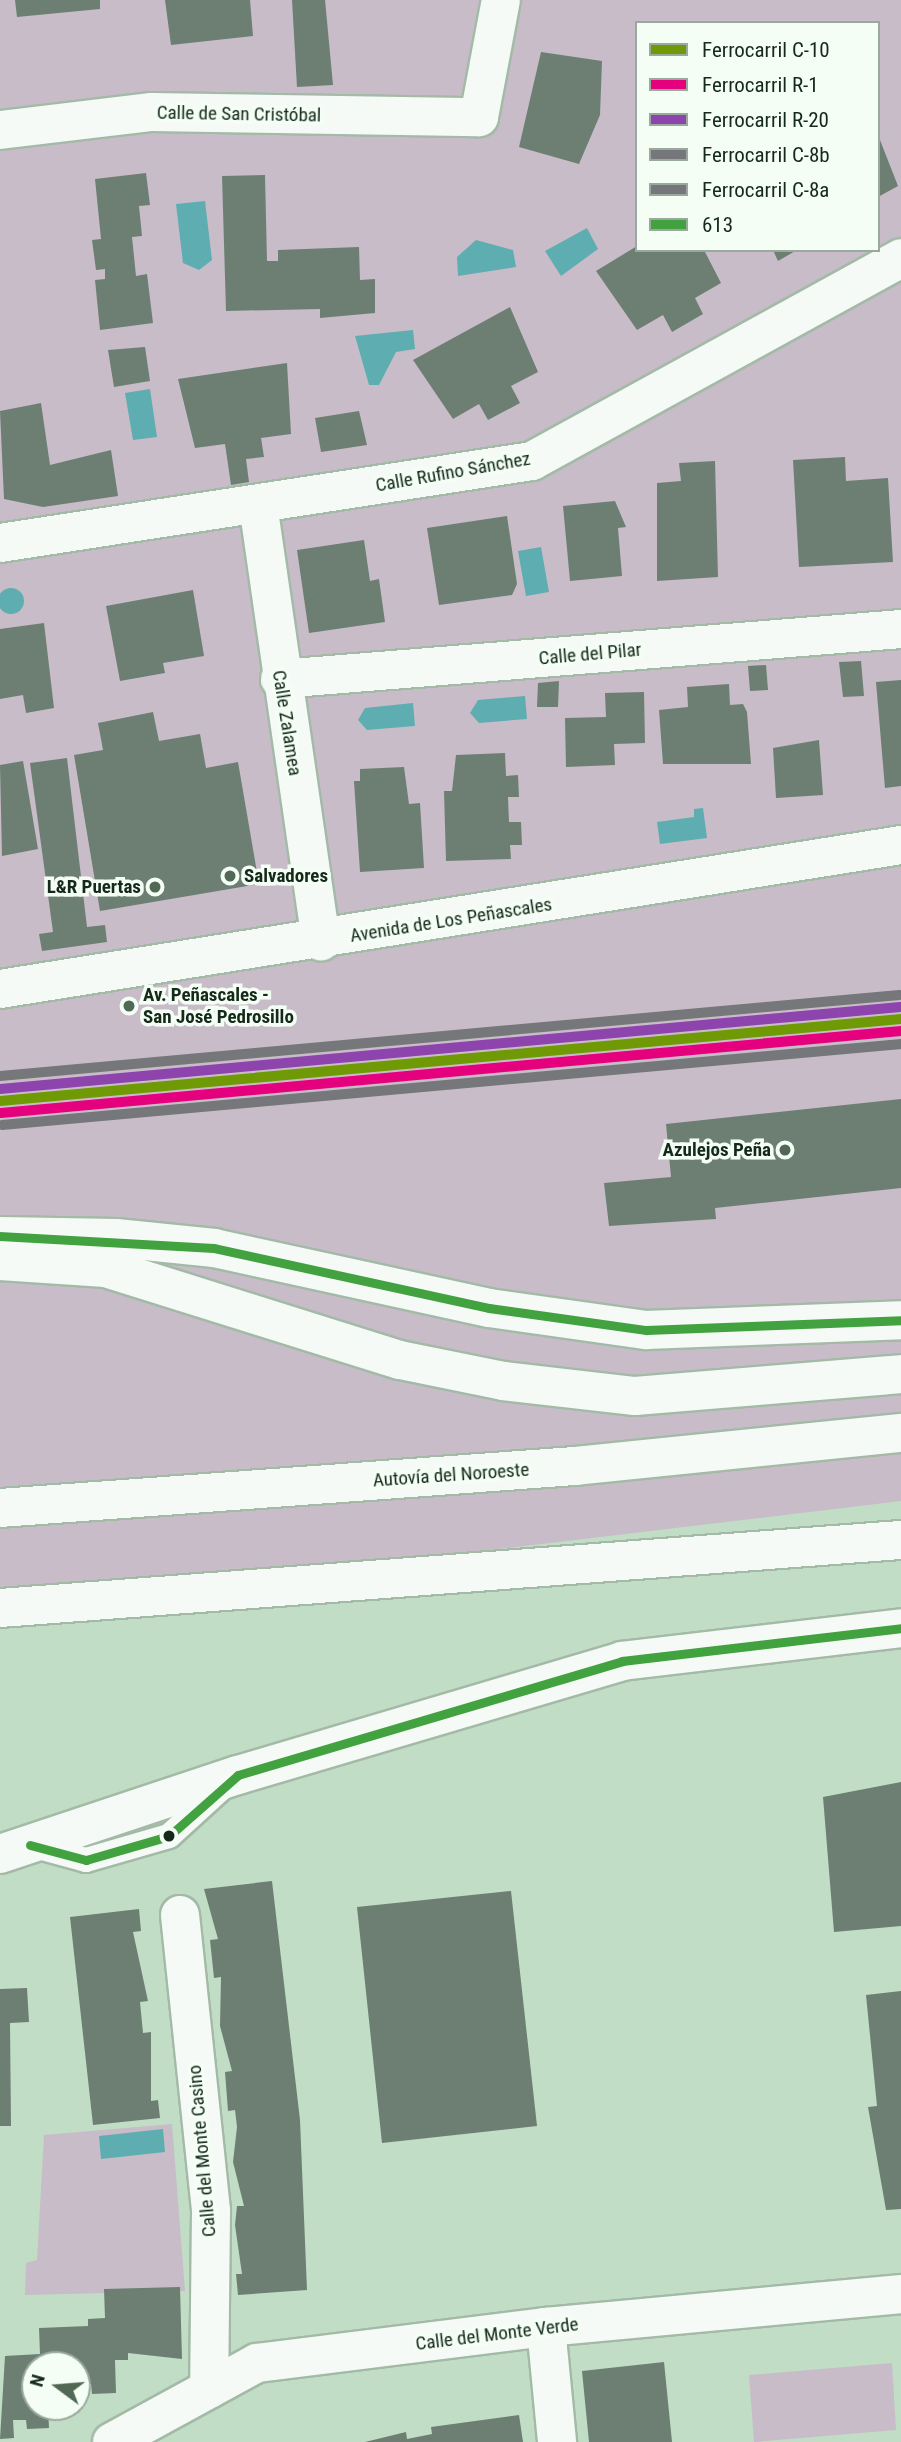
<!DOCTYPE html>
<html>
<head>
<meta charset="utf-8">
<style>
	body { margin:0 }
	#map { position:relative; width:901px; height:2442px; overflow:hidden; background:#c1ddc5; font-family:"Roboto Condensed",sans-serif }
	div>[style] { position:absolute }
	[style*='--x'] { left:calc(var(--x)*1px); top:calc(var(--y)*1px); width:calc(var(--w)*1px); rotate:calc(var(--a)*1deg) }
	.green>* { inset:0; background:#c8bcc8 }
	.water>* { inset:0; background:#5eadb1 }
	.round { border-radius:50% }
	.building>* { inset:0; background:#6c7f72 }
	.roads { filter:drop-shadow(2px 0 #a3baa7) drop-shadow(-2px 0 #a3baa7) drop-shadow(0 2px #a3baa7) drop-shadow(0 -2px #a3baa7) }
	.lane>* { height:24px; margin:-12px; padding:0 12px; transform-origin:12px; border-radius:12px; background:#f6faf6 }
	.street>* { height:38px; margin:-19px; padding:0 19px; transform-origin:19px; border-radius:19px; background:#f6faf6 }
	.secondary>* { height:38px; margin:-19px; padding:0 19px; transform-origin:19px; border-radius:19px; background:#f6faf6 }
	.highway>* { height:38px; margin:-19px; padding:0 19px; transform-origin:19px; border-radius:19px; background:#f6faf6 }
	.bus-1>* { height:9px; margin:-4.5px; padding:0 4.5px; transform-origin:4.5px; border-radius:4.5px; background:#42a240 }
	.rail-1>* { height:10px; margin:-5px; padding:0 5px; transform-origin:5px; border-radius:5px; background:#709906 }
	.rail-2>* { height:10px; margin:-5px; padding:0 5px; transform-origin:5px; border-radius:5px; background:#e5007d }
	.rail-3>* { height:10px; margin:-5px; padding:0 5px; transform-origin:5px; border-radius:5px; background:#8e44ad }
	.rail-4>* { height:10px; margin:-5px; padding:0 5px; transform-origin:5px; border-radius:5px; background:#76777a }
	.rail-5>* { height:10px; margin:-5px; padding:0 5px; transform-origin:5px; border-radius:5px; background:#76777a }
	.dots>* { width:19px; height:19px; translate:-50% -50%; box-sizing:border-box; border:4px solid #f4fef5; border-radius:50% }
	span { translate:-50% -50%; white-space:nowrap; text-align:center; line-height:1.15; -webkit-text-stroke:7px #f4fef5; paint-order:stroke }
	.street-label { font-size:19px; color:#142919 }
	.poi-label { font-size:19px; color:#142919; font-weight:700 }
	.left { translate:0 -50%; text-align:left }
	.right { translate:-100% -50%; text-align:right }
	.legend { position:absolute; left:635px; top:21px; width:245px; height:231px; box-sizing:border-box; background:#f4fef5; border:2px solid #9aa99d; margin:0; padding:9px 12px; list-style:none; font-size:21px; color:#142919 }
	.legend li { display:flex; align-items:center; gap:14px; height:35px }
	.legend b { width:35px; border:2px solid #9aa99d }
	.north { position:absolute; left:21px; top:2351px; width:70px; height:70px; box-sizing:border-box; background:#f4fef5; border:2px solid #9aa99d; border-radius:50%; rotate:286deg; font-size:19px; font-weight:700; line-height:28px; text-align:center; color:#142919 }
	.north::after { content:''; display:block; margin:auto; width:24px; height:32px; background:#516855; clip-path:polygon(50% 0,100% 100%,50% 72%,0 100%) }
</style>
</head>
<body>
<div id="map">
	<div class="green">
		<div style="clip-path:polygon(evenodd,0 0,901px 0,901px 1501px,0 1609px,0 0,637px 23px,878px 23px,878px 250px,637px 250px,637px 23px)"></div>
		<div style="clip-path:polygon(172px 2124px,185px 2291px,25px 2295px,26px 2263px,37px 2260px,44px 2135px)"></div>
		<div style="clip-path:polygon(892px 2363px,896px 2430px,754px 2442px,749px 2375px)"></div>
	</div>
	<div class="water">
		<div style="clip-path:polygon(205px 201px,212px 260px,199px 270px,183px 263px,176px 204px)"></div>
		<div style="clip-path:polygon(587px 228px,598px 249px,561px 276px,545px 251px)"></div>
		<div style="clip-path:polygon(476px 240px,513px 250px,516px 267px,458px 276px,457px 257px)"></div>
		<div style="clip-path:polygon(413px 330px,415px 349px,396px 352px,379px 385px,369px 385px,355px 336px)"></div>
		<div style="clip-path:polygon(150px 389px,157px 437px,133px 440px,125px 393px)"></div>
		<div style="clip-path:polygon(541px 547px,549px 592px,526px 596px,518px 551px)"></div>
		<div class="round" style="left:-2px;top:588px;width:26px;height:26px"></div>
		<div style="clip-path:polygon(525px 696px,527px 719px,479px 723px,470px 713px,478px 700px)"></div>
		<div style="clip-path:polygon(413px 703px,415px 726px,367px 730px,358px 720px,365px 708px)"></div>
		<div style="clip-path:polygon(703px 808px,707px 838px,660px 844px,657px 822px,694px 817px,694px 809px)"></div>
		<div style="clip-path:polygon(163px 2129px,165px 2152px,101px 2159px,99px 2136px)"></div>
	</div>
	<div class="building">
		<div style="clip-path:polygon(15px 0,100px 0,100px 9px,17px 17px)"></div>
		<div style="clip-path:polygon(165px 0,250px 0,253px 36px,171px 45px)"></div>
		<div style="clip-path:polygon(292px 0,325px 0,333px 85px,297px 87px)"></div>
		<div style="clip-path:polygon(541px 52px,602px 61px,600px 115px,579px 164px,519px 147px)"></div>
		<div style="clip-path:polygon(878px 135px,898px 186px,878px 197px)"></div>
		<div style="clip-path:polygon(146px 173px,150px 205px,139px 206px,142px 236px,132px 237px,136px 276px,147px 274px,153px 323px,100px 330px,95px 280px,105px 279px,105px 269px,96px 270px,92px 240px,101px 239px,95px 179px)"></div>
		<div style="clip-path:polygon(265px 175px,267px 261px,278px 261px,278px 250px,359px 247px,360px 280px,375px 279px,375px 313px,320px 318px,320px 309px,226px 311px,222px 176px)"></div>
		<div style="clip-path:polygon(637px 246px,704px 250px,721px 283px,695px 298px,703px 314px,672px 332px,663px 315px,637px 330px,596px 271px)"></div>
		<div style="clip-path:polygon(773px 250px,797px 250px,778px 261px)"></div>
		<div style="clip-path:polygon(510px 307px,538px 372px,511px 386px,520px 403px,488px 420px,479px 404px,453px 419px,413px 360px)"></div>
		<div style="clip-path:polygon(145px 347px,150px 381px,114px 387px,108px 350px)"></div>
		<div style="clip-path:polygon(287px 363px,291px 434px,261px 438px,264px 457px,246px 459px,249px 482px,231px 485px,225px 444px,195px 448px,178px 379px)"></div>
		<div style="clip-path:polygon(41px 403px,50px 465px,111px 450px,118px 496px,43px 507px,4px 499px,0 411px)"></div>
		<div style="clip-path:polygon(359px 411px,367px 445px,321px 452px,315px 418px)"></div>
		<div style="clip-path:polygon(845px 457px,846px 481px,888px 478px,893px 562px,799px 567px,793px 460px)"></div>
		<div style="clip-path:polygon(715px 461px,718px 577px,657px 581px,657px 483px,681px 481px,679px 463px)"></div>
		<div style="clip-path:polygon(615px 501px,626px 527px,618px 528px,622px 576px,570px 581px,563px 506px)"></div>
		<div style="clip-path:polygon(507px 516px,517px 584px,512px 595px,439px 605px,427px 528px)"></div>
		<div style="clip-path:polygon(364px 540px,370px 581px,379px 579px,385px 622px,309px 633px,297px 550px)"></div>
		<div style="clip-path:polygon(193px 590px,204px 656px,163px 663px,165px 673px,120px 681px,106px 606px)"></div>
		<div style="clip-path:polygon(44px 623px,54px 708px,26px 713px,23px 695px,0 699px,0 629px)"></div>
		<div style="clip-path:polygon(861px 661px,864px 696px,843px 697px,839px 662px)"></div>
		<div style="clip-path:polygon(766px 665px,768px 690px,750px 691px,748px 666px)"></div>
		<div style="clip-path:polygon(901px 680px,901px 786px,885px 788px,876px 682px)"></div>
		<div style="clip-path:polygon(559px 681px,558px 707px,537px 707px,538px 683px)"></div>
		<div style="clip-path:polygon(729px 684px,730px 705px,743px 704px,747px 712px,751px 764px,663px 764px,659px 710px,688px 707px,687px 687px)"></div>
		<div style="clip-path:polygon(644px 692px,645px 743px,614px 744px,615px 765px,566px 767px,565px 718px,606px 717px,605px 693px)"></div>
		<div style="clip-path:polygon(153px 712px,159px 741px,200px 734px,206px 768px,238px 762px,259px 884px,100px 911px,74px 755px,103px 750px,98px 723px)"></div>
		<div style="clip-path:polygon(819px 740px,823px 795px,776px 798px,773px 748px)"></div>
		<div style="clip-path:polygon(505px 753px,506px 776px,518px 775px,519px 797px,508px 797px,509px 822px,521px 822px,522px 845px,510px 845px,511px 859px,446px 861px,444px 791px,452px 791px,456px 755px)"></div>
		<div style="clip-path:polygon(67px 758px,87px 927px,105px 925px,107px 942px,42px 951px,39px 934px,53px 932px,30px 763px)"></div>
		<div style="clip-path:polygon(23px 761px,38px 849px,2px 856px,0 765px)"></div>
		<div style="clip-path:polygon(404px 767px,409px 804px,420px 803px,424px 868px,360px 872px,354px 781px,360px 781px,360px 769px)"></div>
		<div style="clip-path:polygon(901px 1099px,901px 1188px,715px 1208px,716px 1219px,609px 1226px,604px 1183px,671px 1177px,666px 1124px)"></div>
		<div style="clip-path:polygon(901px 1782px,901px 1926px,834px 1932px,823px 1797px)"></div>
		<div style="clip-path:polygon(272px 1881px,300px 2120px,307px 2290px,238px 2295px,236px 2274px,242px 2274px,235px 2225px,237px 2206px,244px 2206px,233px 2162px,237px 2127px,235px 2110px,228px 2111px,225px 2072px,232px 2071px,220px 2026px,221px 1977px,214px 1978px,210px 1940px,218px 1939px,204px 1889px)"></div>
		<div style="clip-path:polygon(511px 1891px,537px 2126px,382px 2143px,357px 1907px)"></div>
		<div style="clip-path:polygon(139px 1909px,141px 1931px,133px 1932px,148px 2001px,140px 2002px,143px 2033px,151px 2032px,151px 2101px,158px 2100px,160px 2118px,93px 2125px,70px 1917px)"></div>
		<div style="clip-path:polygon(27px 1988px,29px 2022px,10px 2023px,11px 2126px,0 2126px,0 1989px)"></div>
		<div style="clip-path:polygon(901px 1991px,901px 2209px,886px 2210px,868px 2107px,877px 2106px,866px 1995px)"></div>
		<div style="clip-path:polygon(180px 2287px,182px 2359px,128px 2353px,128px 2360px,115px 2360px,116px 2393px,92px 2394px,91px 2384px,77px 2385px,77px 2365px,35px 2365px,35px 2407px,48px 2407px,49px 2428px,27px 2429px,26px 2420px,13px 2420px,14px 2438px,0 2439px,5px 2356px,40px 2354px,39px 2328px,88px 2326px,88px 2319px,105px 2318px,104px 2289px)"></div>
		<div style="clip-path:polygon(664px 2362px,672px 2442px,589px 2442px,582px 2371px)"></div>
		<div style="clip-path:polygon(519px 2415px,523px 2442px,365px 2442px,406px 2432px,407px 2439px,432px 2434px,431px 2427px)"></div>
	</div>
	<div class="roads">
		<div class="lane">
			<div style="--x:31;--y:1845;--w:57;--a:15.3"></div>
			<div style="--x:86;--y:1860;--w:86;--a:-16.1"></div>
			<div style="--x:169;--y:1836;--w:76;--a:-42.3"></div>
		</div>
		<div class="street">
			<div style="--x:0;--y:130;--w:153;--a:-6.8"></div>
			<div style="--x:152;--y:112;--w:327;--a:0.9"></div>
			<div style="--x:479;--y:117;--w:119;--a:-79.4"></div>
			<div style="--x:258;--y:504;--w:442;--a:81.8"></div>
			<div style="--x:0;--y:543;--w:538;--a:-8.76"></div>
			<div style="--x:532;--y:461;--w:421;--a:-28.8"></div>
			<div style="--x:280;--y:679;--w:623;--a:-4.6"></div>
			<div style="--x:0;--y:989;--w:912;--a:-9.08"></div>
			<div style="--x:180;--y:1915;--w:298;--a:84"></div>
			<div style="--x:211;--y:2211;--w:178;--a:90.6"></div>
			<div style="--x:546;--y:2327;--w:116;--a:84.5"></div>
			<div style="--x:112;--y:2442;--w:165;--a:-28.6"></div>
			<div style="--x:257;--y:2363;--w:291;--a:-7.1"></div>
			<div style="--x:546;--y:2327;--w:357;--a:-5.3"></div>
		</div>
		<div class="secondary">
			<div style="--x:0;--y:1236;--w:116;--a:1"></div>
			<div style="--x:116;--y:1238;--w:99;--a:5.8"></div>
			<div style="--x:214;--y:1248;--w:281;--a:12.3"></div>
			<div style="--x:489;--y:1308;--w:159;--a:8"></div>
			<div style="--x:646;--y:1330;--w:255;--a:-2.2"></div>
			<div style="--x:0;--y:1854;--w:251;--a:-18.4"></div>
			<div style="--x:238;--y:1775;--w:401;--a:-16.5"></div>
			<div style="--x:622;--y:1661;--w:281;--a:-6.7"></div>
		</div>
		<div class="highway">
			<div style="--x:0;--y:1261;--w:106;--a:3.8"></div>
			<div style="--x:106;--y:1268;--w:308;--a:17.4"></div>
			<div style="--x:400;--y:1360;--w:105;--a:11.5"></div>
			<div style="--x:503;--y:1381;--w:133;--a:6.5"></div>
			<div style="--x:635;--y:1396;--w:267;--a:-4.7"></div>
			<div style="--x:0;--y:1508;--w:577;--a:-4.18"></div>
			<div style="--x:575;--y:1466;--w:328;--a:-5.8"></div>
			<div style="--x:0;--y:1608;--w:904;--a:-4.32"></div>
		</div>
	</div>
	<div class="bus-1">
		<div style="--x:0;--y:1236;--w:214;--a:3.2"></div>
		<div style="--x:214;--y:1248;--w:281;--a:12.3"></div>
		<div style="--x:489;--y:1308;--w:159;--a:8"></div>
		<div style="--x:646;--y:1330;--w:255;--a:-2.2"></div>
		<div style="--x:30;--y:1845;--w:58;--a:15"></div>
		<div style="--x:86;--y:1860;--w:86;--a:-16.1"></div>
		<div style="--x:169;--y:1836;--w:92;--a:-41.5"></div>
		<div style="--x:238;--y:1775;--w:401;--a:-16.5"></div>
		<div style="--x:622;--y:1661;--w:281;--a:-6.7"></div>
	</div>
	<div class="rail-1">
		<div style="--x:0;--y:1101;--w:905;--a:-5.2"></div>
	</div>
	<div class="rail-2">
		<div style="--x:1;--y:1113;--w:904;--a:-5.21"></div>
	</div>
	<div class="rail-3">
		<div style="--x:0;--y:1089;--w:904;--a:-5.21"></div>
	</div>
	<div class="rail-4">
		<div style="--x:2;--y:1125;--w:903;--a:-5.15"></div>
	</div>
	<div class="rail-5">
		<div style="--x:0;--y:1076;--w:903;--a:-5.15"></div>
	</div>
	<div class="dots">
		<div style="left:230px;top:876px;background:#516855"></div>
		<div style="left:155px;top:887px;background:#516855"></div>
		<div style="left:129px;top:1006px;background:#516855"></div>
		<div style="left:785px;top:1150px;background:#516855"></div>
		<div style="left:169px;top:1836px;background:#142919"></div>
	</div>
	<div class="street-label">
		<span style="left:239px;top:114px;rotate:1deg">Calle de San Cristóbal</span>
		<span style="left:453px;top:472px;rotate:-10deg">Calle Rufino Sánchez</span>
		<span style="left:590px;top:654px;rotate:-5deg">Calle del Pilar</span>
		<span style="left:287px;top:723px;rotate:81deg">Calle Zalamea</span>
		<span style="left:451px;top:920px;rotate:-9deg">Avenida de Los Peñascales</span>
		<span style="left:451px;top:1475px;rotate:-4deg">Autovía del Noroeste</span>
		<span style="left:202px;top:2151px;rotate:-95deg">Calle del Monte Casino</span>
		<span style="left:497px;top:2334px;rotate:-7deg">Calle del Monte Verde</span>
	</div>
	<div class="poi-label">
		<span class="left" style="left:244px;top:876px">Salvadores</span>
		<span class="right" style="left:141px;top:887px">L&amp;R Puertas</span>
		<span class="left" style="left:143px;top:1006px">Av. Peñascales -<br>San José Pedrosillo</span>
		<span class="right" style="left:771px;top:1150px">Azulejos Peña</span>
	</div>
	<ul class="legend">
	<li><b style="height:9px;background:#709906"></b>Ferrocarril C-10</li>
	<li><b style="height:9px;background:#e5007d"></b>Ferrocarril R-1</li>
	<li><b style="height:9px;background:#8e44ad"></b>Ferrocarril R-20</li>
	<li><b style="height:9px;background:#76777a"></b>Ferrocarril C-8b</li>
	<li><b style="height:9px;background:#76777a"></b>Ferrocarril C-8a</li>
	<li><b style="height:9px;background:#42a240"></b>613</li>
	</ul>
	<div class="north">N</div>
</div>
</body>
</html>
